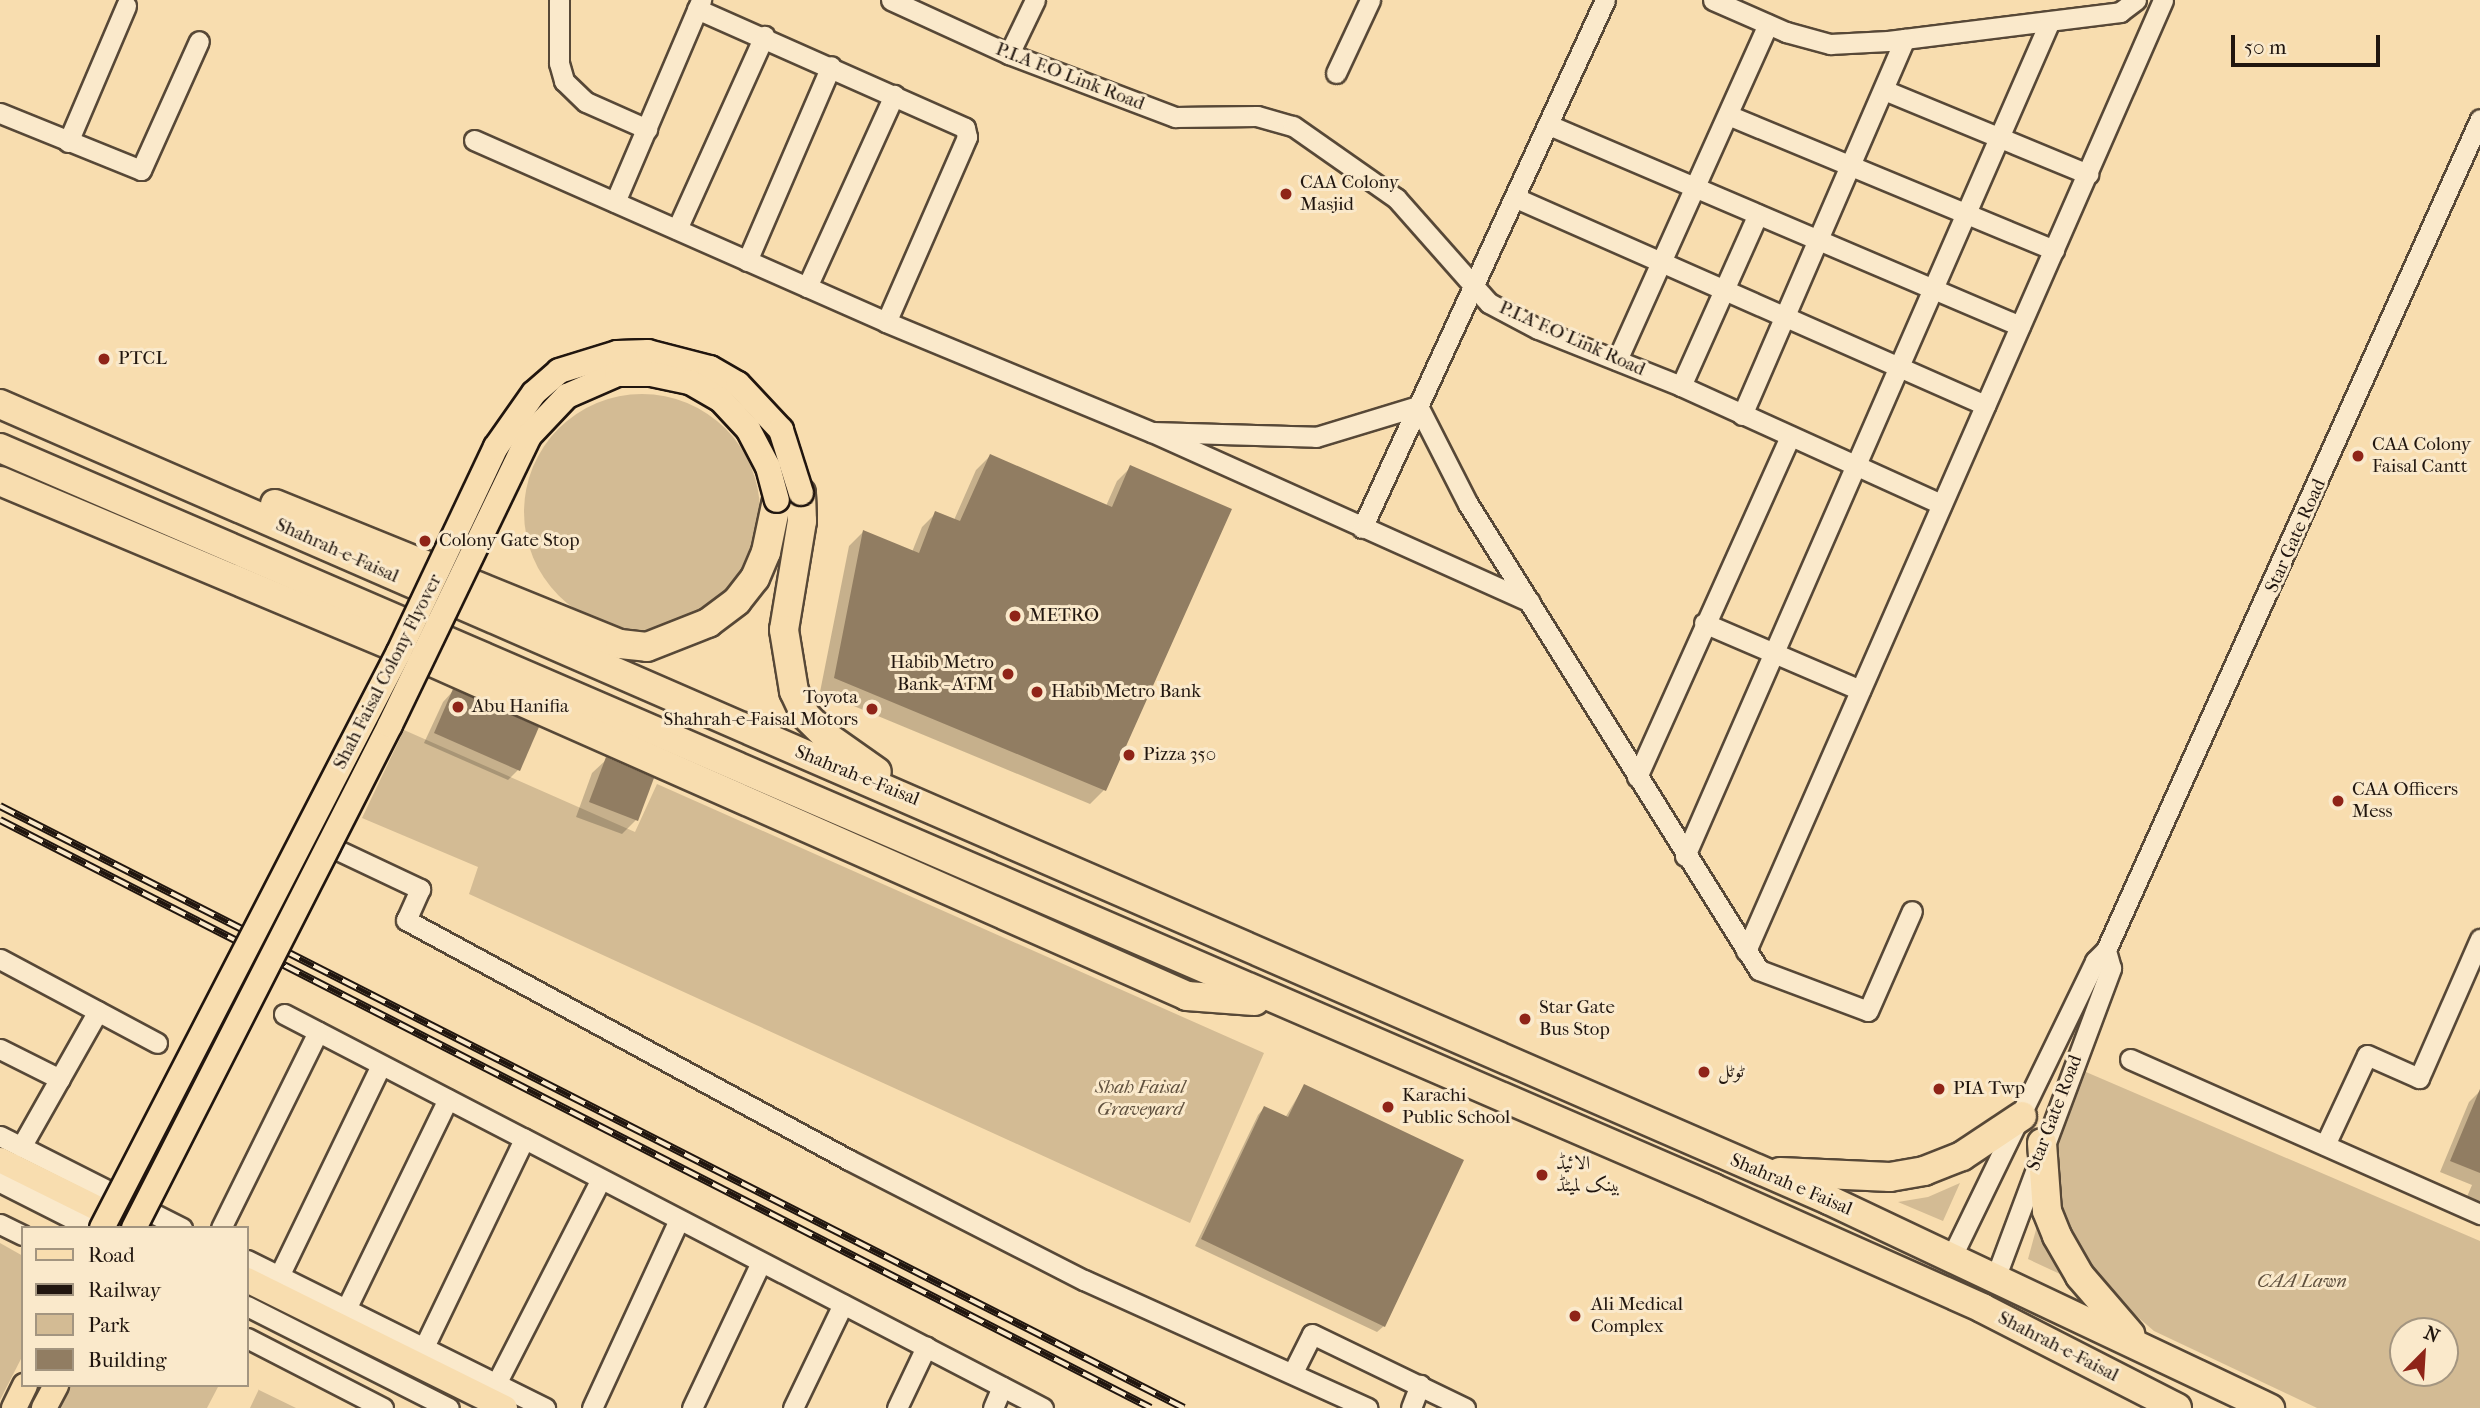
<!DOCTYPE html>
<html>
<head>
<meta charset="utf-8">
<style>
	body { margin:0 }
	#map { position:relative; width:2480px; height:1408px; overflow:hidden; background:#f8ddaf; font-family:"IM FELL French Canon",Amiri,serif }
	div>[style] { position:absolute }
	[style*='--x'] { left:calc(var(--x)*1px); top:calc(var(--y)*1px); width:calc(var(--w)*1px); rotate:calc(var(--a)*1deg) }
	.green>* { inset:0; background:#d3bb94 }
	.round { border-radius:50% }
	.shadow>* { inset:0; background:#0003 }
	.building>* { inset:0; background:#917d62 }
	.roads { filter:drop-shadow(2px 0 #574837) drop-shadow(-2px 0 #574837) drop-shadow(0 2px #574837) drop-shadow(0 -2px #574837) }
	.minor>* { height:19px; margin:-9.5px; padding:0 9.5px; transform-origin:9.5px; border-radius:9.5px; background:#fae9cb }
	.major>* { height:24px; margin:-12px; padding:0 12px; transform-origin:12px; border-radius:12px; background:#f8ddaf }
	.highway>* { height:28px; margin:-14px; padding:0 14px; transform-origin:14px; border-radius:14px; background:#f8ddaf }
	.rail>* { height:8px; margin-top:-4px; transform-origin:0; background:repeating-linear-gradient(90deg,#fae9cb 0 16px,#21160f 0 32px); box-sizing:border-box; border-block:2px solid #21160f }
	.bridges { filter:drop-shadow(2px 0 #21160f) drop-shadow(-2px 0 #21160f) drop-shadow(0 2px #21160f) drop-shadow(0 -2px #21160f) }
	.major-bridge>* { height:24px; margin:-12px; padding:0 12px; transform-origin:12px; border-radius:12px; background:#f8ddaf }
	.dots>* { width:19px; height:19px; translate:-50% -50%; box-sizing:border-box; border:4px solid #fae9cb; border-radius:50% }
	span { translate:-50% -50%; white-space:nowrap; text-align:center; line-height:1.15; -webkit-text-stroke:6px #fae9cb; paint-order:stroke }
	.street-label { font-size:19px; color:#21160f }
	.poi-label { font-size:19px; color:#21160f }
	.left { translate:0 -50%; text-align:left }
	.right { translate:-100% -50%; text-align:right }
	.park-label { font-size:19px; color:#5f503e; font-style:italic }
	.legend { position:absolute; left:21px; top:1226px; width:228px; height:161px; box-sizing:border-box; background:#fae9cb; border:2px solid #a39580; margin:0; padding:9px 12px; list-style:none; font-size:21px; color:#21160f }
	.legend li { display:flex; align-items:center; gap:14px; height:35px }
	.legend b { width:35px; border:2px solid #a39580 }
	.north { position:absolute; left:2389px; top:1317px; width:70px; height:70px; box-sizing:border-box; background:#fae9cb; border:2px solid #a39580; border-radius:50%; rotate:24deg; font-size:19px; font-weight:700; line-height:28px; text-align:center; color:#21160f }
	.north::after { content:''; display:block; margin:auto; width:24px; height:32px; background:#8f2418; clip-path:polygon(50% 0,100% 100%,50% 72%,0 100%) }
	.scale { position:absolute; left:2231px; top:35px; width:149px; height:32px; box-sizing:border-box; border:4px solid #21160f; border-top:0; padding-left:9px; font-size:21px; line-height:24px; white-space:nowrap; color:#21160f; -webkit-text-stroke:5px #fae9cb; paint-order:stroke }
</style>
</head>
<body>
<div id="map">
	<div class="green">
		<div class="round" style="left:524px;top:394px;width:236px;height:236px"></div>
		<div style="clip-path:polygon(404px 730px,635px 832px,657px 784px,1264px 1053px,1190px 1223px,469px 894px,478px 867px,362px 818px)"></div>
		<div style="clip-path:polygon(evenodd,2079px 1069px,2480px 1241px,2480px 1408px,2317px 1408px,2154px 1331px,2112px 1295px,2065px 1227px,2056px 1161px,2061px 1124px,2079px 1069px,2403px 1331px,2445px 1331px,2445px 1373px,2403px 1373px,2403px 1331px)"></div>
		<div style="clip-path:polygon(1960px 1183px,1943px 1221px,1898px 1202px,1928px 1197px)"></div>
		<div style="clip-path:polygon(2037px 1226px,2053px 1260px,2060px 1274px,2028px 1259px)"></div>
		<div style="clip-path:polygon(0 1243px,23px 1256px,23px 1355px,0 1400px)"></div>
		<div style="clip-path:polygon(60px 1385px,219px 1385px,207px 1408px,49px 1408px)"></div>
		<div style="clip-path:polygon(259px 1389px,259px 1390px,296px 1408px,250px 1408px)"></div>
	</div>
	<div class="shadow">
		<div style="clip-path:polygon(990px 456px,1106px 506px,1117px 481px,1131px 467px,1104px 790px,1090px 804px,820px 692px,849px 546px,863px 532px,912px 552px,922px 527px,936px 513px,954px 520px,976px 470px)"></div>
		<div style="clip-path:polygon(453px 691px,518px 770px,508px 780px,424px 743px,443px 702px)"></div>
		<div style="clip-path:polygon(607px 759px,636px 820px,622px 834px,576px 817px,592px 773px)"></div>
		<div style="clip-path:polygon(1304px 1086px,1384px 1326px,1377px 1332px,1195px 1246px,1258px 1115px,1264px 1108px,1285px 1118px)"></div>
		<div style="clip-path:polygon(2480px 1091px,2480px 1205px,2466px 1199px,2472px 1185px,2440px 1172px,2469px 1102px)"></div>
	</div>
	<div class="building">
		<div style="clip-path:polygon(990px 454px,1112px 507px,1130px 465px,1232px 509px,1106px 791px,834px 678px,863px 530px,919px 553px,935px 511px,960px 521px)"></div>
		<div style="clip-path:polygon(453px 689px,539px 727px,520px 771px,434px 733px)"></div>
		<div style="clip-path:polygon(606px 757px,654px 778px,638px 821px,589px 802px)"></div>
		<div style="clip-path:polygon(1304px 1084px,1464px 1160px,1385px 1327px,1201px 1239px,1264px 1106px,1288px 1117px)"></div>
		<div style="clip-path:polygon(2480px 1089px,2480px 1173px,2450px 1161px)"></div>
	</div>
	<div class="roads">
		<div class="minor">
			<div style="--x:559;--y:0;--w:63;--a:90"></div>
			<div style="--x:559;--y:63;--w:19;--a:74"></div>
			<div style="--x:564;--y:81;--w:30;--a:44"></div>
			<div style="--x:586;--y:102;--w:67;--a:23.9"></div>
			<div style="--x:891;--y:0;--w:130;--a:24.6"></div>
			<div style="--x:1009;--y:54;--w:178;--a:20.8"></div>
			<div style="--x:1175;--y:117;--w:82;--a:-0.7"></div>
			<div style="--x:1257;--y:116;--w:37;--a:16"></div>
			<div style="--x:1293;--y:126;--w:126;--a:35"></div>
			<div style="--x:1396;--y:198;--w:140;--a:48.5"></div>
			<div style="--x:1489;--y:303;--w:55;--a:28"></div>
			<div style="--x:1538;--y:329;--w:154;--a:21.7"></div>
			<div style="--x:1681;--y:386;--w:286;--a:24.4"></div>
			<div style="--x:1713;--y:0;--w:80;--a:23.7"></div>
			<div style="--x:1786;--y:32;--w:46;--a:15.3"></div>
			<div style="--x:1830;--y:44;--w:58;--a:-3"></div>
			<div style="--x:1888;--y:41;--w:234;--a:-7.1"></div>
			<div style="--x:2120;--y:12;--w:20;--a:-37"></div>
			<div style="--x:697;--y:9;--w:293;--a:23.9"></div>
			<div style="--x:965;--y:128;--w:9;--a:77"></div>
			<div style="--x:967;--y:137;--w:202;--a:113.6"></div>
			<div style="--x:1009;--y:54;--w:60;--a:-64.3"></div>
			<div style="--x:1336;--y:73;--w:81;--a:-65"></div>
			<div style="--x:1884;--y:90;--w:221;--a:22.4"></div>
			<div style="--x:0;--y:113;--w:152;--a:22"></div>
			<div style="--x:141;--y:170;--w:141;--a:-65.8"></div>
			<div style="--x:1728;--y:115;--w:353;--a:22.5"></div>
			<div style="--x:1549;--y:125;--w:512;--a:23.11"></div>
			<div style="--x:474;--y:140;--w:450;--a:23.8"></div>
			<div style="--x:886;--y:322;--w:288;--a:22.5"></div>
			<div style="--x:1152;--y:432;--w:414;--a:24.2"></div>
			<div style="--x:68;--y:142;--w:148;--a:-66.9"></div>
			<div style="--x:1516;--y:198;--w:513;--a:23.81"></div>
			<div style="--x:615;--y:202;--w:220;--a:-66.9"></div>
			<div style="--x:677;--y:229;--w:212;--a:-65.7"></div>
			<div style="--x:747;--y:261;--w:212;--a:-66.7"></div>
			<div style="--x:807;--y:287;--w:211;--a:-65.6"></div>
			<div style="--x:1617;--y:360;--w:368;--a:-65.8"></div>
			<div style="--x:1681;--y:386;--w:188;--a:-65.9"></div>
			<div style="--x:1742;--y:415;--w:410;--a:-66.6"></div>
			<div style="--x:1152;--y:432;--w:164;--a:1.7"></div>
			<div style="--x:1316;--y:437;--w:107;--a:-16.9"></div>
			<div style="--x:1418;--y:406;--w:110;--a:63"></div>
			<div style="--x:1468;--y:504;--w:549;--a:58.02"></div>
			<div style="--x:1759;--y:970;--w:116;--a:20.6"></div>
			<div style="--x:1868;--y:1011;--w:109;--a:-66.3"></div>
			<div style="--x:1362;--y:528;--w:581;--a:-65.29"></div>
			<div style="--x:1704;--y:623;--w:170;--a:23.2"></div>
			<div style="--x:1637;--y:777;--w:372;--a:-65.8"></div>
			<div style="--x:329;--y:846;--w:101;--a:25.3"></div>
			<div style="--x:420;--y:889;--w:34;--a:114"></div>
			<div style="--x:406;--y:920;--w:504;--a:28.45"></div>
			<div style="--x:849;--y:1160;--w:264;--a:27.1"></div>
			<div style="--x:1084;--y:1280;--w:311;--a:24.3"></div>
			<div style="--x:1685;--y:856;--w:911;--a:-66.39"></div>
			<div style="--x:1746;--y:951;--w:1038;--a:-66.32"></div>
			<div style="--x:0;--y:959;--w:178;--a:28.1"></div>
			<div style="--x:284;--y:1014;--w:855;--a:27.43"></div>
			<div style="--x:0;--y:1049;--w:67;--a:26.6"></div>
			<div style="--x:2130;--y:1059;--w:383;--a:23.9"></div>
			<div style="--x:0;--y:1136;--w:204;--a:26.8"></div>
			<div style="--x:2325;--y:1145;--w:99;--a:-65"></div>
			<div style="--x:2367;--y:1055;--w:57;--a:23.9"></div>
			<div style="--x:2419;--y:1078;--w:152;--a:-66.3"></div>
			<div style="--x:21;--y:1147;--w:156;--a:-60.5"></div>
			<div style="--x:0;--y:1182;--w:102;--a:26.8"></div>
			<div style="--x:0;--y:1224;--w:25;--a:26"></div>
			<div style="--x:221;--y:1228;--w:219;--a:-63.7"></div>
			<div style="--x:1952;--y:1256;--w:328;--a:-64.1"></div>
			<div style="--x:2095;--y:961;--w:16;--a:-45"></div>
			<div style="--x:2106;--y:950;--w:911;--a:-65.77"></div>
			<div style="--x:247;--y:1260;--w:333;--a:26.4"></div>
			<div style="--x:279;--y:1276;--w:234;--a:-64.2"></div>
			<div style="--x:1996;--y:1276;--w:329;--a:-69.5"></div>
			<div style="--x:2111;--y:968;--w:19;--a:-106"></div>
			<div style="--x:247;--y:1306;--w:226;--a:26.8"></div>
			<div style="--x:346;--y:1309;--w:233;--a:-64.1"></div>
			<div style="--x:247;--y:1338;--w:153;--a:27.2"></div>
			<div style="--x:424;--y:1347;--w:231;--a:-64.3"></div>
			<div style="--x:1293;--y:1372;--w:42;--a:-63.4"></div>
			<div style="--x:1312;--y:1334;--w:170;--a:25.8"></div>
			<div style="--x:496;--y:1384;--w:230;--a:-62.9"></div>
			<div style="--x:592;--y:1408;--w:207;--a:-65.2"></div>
			<div style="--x:692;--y:1408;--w:161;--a:-64.7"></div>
			<div style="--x:793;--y:1408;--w:115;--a:-64.3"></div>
			<div style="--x:897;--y:1408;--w:68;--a:-64.6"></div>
			<div style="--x:993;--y:1408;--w:23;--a:-67"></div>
			<div style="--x:1411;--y:1408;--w:25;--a:-69"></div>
		</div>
		<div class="major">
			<div style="--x:0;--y:1160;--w:122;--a:26.4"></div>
			<div style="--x:247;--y:1280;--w:288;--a:26.4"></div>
			<div style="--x:14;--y:1408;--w:25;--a:-64"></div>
			<div style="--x:44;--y:1408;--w:26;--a:-62"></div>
		</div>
		<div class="highway">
			<div style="--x:0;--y:404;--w:1995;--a:23.52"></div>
			<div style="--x:1829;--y:1200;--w:488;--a:25.3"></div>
			<div style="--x:0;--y:448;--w:1866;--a:23.36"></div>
			<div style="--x:1713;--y:1188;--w:295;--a:24"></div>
			<div style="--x:1982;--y:1308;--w:219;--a:27.1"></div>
			<div style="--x:0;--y:481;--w:434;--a:22.8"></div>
			<div style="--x:801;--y:493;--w:28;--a:88"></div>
			<div style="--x:802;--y:521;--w:110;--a:99.4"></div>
			<div style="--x:784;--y:630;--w:62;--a:80.7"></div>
			<div style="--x:794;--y:691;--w:26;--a:65"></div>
			<div style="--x:805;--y:715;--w:30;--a:45"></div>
			<div style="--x:826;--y:736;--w:62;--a:35.2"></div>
			<div style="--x:275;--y:504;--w:372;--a:22.1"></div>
			<div style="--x:620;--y:644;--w:27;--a:6"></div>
			<div style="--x:647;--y:647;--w:66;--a:-21.5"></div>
			<div style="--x:708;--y:623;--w:36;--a:-37"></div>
			<div style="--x:737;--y:601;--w:29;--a:-52"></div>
			<div style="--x:755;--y:578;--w:28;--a:-67"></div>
			<div style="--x:766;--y:552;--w:53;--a:-78.1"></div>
			<div style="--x:423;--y:658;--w:835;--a:23.86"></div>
			<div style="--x:1187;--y:996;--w:68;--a:4.2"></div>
			<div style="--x:2042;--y:1143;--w:68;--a:85.8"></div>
			<div style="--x:2047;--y:1211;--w:27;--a:68"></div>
			<div style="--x:2057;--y:1236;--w:46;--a:60.1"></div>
			<div style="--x:2080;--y:1276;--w:77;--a:49.2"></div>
			<div style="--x:1780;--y:1172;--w:110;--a:2.6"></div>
			<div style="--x:1890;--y:1177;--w:35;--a:-10"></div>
			<div style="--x:1924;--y:1171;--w:41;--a:-21.5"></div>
			<div style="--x:1962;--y:1156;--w:72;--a:-33.7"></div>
		</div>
	</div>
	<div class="rail">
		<div style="--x:0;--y:806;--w:1328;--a:26.95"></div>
		<div style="--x:0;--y:820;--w:1292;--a:27.06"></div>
	</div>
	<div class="bridges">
		<div class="major-bridge">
			<div style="--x:102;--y:1228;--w:648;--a:-62.72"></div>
			<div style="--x:399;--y:652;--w:227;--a:-64.7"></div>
			<div style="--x:496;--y:447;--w:66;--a:-54.9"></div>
			<div style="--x:534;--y:393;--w:33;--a:-41"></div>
			<div style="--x:559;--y:371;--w:61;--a:-17.2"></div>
			<div style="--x:617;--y:353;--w:31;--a:-2"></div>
			<div style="--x:648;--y:352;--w:64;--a:14.5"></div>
			<div style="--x:710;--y:368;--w:32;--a:30"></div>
			<div style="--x:738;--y:384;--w:63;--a:46.9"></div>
			<div style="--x:781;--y:430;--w:66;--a:72.4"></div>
			<div style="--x:134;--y:1228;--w:564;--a:-63.03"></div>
			<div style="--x:390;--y:725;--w:321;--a:-64.3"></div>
			<div style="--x:529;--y:436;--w:55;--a:-46.5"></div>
			<div style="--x:567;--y:396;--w:55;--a:-23.7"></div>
			<div style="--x:617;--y:374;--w:34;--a:0"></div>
			<div style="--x:651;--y:374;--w:40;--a:12"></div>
			<div style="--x:690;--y:382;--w:34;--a:30"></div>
			<div style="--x:720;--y:399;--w:41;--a:47"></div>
			<div style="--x:748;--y:429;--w:43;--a:62.2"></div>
			<div style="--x:768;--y:467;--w:34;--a:75"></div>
		</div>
	</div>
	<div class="dots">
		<div style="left:1286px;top:194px;background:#8f2418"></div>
		<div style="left:104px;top:359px;background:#8f2418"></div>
		<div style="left:2358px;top:456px;background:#8f2418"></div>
		<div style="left:425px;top:541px;background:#8f2418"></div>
		<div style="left:1015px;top:616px;background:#8f2418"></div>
		<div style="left:1008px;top:674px;background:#8f2418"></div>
		<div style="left:1037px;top:692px;background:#8f2418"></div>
		<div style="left:458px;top:707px;background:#8f2418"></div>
		<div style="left:872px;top:709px;background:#8f2418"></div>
		<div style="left:1129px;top:755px;background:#8f2418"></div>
		<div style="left:2338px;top:801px;background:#8f2418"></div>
		<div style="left:1525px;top:1019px;background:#8f2418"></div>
		<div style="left:1704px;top:1072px;background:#8f2418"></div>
		<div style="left:1939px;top:1089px;background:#8f2418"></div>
		<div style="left:1388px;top:1107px;background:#8f2418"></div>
		<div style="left:1542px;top:1175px;background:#8f2418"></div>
		<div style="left:1575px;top:1316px;background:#8f2418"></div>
	</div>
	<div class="street-label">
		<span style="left:1070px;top:77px;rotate:21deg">P.I.A F.O Link Road</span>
		<span style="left:1572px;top:339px;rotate:24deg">P.I.A F.O Link Road</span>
		<span style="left:2296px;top:536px;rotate:-66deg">Star Gate Road</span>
		<span style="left:337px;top:551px;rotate:24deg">Shahrah-e-Faisal</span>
		<span style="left:388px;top:672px;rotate:-63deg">Shah Faisal Colony Flyover</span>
		<span style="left:857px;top:776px;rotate:22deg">Shahrah-e-Faisal</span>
		<span style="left:2055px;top:1113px;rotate:-69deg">Star Gate Road</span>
		<span style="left:1791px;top:1185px;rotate:23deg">Shahrah e Faisal</span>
		<span style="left:2058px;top:1347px;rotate:27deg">Shahrah-e-Faisal</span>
	</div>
	<div class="poi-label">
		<span class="left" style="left:1300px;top:194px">CAA Colony<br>Masjid</span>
		<span class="left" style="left:118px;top:359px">PTCL</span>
		<span class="left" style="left:2372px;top:456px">CAA Colony<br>Faisal Cantt</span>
		<span class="left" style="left:439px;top:541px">Colony Gate Stop</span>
		<span class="left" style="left:1029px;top:616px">METRO</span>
		<span class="right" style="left:994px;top:674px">Habib Metro<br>Bank - ATM</span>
		<span class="left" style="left:1051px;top:692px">Habib Metro Bank</span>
		<span class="right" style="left:858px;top:709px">Toyota<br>Shahrah-e-Faisal Motors</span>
		<span class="left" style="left:472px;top:707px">Abu Hanifia</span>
		<span class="left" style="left:1143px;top:755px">Pizza 350</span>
		<span class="left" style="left:2352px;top:801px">CAA Officers<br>Mess</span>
		<span class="left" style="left:1539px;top:1019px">Star Gate<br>Bus Stop</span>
		<span class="left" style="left:1718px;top:1072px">ٹوٹل</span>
		<span class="left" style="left:1953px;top:1089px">PIA Twp</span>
		<span class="left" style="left:1402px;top:1107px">Karachi<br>Public School</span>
		<span class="left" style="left:1556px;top:1175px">الائیڈ<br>بینک لمیٹڈ</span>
		<span class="left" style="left:1591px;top:1316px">Ali Medical<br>Complex</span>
	</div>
	<div class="park-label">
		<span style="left:1140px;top:1099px">Shah Faisal<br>Graveyard</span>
		<span style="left:2302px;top:1282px">CAA Lawn</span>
	</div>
	<ul class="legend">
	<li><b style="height:9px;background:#f8ddaf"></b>Road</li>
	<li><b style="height:9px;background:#21160f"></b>Railway</li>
	<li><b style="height:19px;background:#d3bb94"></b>Park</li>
	<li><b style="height:19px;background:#917d62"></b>Building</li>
	</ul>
	<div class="north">N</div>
	<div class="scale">50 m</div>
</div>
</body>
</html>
